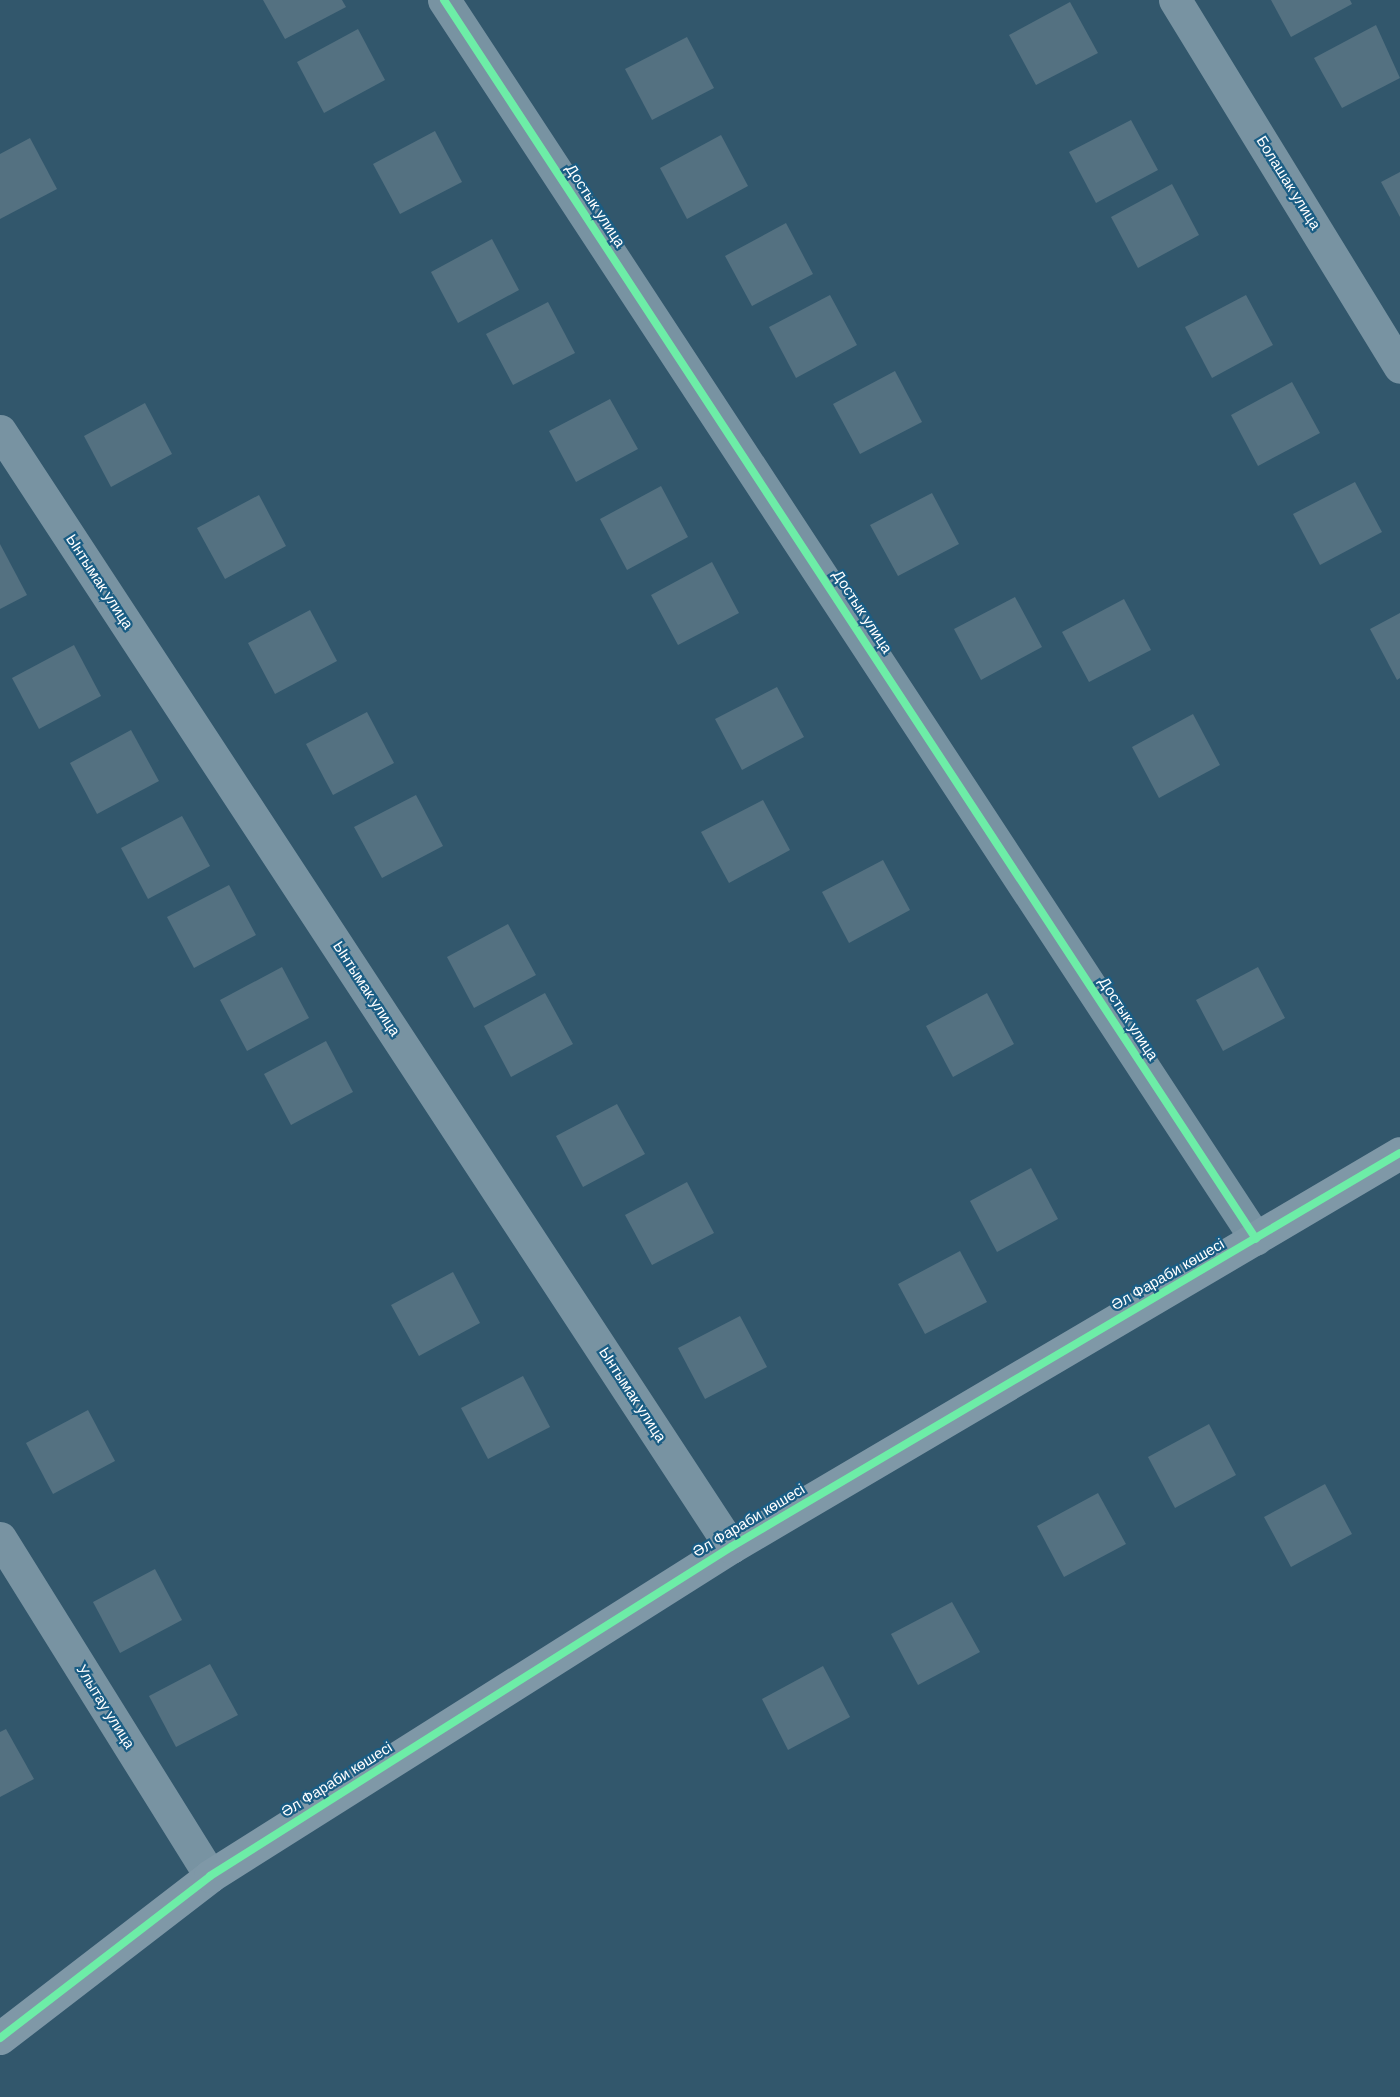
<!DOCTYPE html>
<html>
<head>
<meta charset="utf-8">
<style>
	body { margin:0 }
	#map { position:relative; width:1400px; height:2097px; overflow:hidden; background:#32576c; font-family:"DM Sans",sans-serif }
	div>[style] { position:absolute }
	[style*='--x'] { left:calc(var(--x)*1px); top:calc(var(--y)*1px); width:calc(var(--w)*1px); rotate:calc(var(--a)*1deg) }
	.building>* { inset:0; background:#547181 }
	.street>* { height:33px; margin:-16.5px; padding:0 16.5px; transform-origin:16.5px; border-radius:16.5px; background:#7893a2 }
	.secondary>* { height:33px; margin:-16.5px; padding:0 16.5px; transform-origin:16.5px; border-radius:16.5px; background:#7f98a7 }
	.cycleway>* { height:8px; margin:-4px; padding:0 4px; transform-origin:4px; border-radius:4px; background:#6deda7 }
	span { translate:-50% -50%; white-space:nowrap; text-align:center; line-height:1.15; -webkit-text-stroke:4.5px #1a5d84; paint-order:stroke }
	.street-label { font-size:15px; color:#fff }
</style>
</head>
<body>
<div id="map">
	<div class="building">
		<div style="clip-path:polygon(263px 0,342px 0,346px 7px,285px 39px)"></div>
		<div style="clip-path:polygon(1271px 0,1350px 0,1352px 4px,1291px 37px)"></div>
		<div style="clip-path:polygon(1070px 2px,1098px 53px,1036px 85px,1009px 35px)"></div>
		<div style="clip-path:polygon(1376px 25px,1400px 78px,1342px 108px,1314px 58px)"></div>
		<div style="clip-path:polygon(358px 29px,385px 80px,324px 113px,297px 62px)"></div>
		<div style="clip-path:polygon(687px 37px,714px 88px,652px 120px,625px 69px)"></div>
		<div style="clip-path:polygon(1131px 120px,1158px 170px,1096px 203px,1069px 152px)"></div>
		<div style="clip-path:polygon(435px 131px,462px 182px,400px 214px,373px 164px)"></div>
		<div style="clip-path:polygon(721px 135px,748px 186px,687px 219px,660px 168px)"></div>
		<div style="clip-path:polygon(30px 138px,57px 189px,0 219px,0 154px)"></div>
		<div style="clip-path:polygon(1400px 172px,1400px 217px,1381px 182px)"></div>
		<div style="clip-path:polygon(1172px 184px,1199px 235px,1138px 268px,1111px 217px)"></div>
		<div style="clip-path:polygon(786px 223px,813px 274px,752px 306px,725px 256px)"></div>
		<div style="clip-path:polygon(492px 239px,519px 290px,458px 323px,431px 272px)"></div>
		<div style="clip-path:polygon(830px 295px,857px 345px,796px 378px,769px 327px)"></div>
		<div style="clip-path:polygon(1246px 295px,1273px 345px,1212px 378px,1185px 327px)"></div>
		<div style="clip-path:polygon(548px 302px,575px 353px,513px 385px,486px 334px)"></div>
		<div style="clip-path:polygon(895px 371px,922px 422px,860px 454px,833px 404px)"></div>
		<div style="clip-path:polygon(1292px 382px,1320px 433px,1258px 466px,1231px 415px)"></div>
		<div style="clip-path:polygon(610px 399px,638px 449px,576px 482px,549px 431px)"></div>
		<div style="clip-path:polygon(145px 403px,172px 454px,111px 487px,84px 436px)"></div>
		<div style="clip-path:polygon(1355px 482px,1382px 532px,1320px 565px,1293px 514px)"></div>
		<div style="clip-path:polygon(661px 486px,688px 537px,627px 570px,600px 519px)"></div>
		<div style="clip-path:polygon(932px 493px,959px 544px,898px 576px,870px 525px)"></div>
		<div style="clip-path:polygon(259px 495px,286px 546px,225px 579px,197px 528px)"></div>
		<div style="clip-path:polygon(0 544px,27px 595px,0 609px)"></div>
		<div style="clip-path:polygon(712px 562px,739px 613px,678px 645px,651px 595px)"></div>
		<div style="clip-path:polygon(1015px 597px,1042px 647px,981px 680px,954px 629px)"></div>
		<div style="clip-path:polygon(1124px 599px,1151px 650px,1089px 682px,1062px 632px)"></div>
		<div style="clip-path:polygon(310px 610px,337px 661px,275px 694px,248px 643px)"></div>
		<div style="clip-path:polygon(1400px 613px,1400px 678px,1397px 680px,1370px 629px)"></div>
		<div style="clip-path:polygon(74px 645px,101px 696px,39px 729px,12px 678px)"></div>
		<div style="clip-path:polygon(777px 687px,804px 737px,742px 770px,715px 719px)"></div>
		<div style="clip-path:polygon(367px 712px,394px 763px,333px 795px,306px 744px)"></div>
		<div style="clip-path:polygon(1193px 714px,1220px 765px,1159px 798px,1132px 747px)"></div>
		<div style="clip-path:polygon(131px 730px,159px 781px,97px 814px,70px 763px)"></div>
		<div style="clip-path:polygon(416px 795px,443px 846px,382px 878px,354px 827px)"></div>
		<div style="clip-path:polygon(763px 800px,790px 850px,729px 883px,701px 832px)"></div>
		<div style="clip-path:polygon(182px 816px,210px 866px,148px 899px,121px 848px)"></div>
		<div style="clip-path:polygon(883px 860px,910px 910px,849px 943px,822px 892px)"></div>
		<div style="clip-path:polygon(229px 885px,256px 935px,194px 968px,167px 917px)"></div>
		<div style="clip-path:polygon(508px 924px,536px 975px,474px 1008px,447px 957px)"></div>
		<div style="clip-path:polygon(282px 967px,309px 1018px,247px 1051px,220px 1000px)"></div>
		<div style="clip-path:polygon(1258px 967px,1285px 1018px,1223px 1051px,1196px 1000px)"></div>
		<div style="clip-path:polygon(545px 993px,573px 1044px,511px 1077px,484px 1026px)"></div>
		<div style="clip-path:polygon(987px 993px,1014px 1044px,953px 1077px,926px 1026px)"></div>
		<div style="clip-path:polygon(326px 1041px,353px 1092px,291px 1125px,264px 1074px)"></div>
		<div style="clip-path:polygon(617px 1104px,645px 1154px,583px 1187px,556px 1136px)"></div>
		<div style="clip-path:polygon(1031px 1168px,1058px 1219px,997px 1252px,970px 1201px)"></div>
		<div style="clip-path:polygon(687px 1182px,714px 1233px,652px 1265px,625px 1215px)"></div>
		<div style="clip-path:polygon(960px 1251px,987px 1302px,925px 1334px,898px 1284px)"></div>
		<div style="clip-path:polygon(453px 1272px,480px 1323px,419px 1356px,391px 1305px)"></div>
		<div style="clip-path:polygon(740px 1316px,767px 1367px,705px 1399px,678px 1348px)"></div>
		<div style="clip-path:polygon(523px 1376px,550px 1427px,488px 1459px,461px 1408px)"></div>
		<div style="clip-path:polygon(88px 1410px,115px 1461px,53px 1494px,26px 1443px)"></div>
		<div style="clip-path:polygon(1209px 1424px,1236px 1475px,1175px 1508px,1148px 1457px)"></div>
		<div style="clip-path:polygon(1325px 1484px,1352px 1534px,1291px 1567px,1264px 1517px)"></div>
		<div style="clip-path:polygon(1098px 1493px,1126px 1544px,1064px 1577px,1037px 1526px)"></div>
		<div style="clip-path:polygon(155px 1569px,182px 1620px,120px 1653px,93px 1602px)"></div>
		<div style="clip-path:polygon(952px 1602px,980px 1652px,918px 1685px,891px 1634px)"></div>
		<div style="clip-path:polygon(210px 1664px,238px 1715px,176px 1747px,149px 1696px)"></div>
		<div style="clip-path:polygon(823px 1666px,850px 1717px,788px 1750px,762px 1699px)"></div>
		<div style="clip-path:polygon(6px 1729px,34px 1779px,0 1797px,0 1732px)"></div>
	</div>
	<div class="street">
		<div style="--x:444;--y:0;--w:1481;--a:56.76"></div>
		<div style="--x:1175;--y:0;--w:430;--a:58.5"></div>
		<div style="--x:0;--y:431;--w:1334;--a:56.77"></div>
		<div style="--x:0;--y:1538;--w:398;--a:58.1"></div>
	</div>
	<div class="secondary">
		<div style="--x:0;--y:2038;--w:265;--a:-37.6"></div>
		<div style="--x:210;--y:1876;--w:616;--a:-32.27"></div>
		<div style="--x:731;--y:1547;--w:776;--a:-30.5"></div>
	</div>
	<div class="cycleway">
		<div style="--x:444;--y:0;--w:1481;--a:56.76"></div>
		<div style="--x:0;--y:2038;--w:265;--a:-37.6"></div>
		<div style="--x:210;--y:1876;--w:616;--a:-32.27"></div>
		<div style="--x:731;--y:1547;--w:776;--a:-30.5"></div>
	</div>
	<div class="street-label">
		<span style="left:1288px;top:183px;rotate:58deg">Болашак улица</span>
		<span style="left:595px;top:206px;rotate:57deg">Достык улица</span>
		<span style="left:99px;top:582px;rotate:57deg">Ынтымак улица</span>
		<span style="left:862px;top:612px;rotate:57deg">Достык улица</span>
		<span style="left:366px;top:989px;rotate:57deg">Ынтымак улица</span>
		<span style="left:1128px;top:1019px;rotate:57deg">Достык улица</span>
		<span style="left:1168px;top:1275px;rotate:-30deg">Әл Фараби көшесі</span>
		<span style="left:632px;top:1395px;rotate:57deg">Ынтымак улица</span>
		<span style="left:749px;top:1521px;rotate:-31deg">Әл Фараби көшесі</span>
		<span style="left:105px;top:1707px;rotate:58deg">Улытау улица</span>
		<span style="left:337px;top:1780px;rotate:-32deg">Әл Фараби көшесі</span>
	</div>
</div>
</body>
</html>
